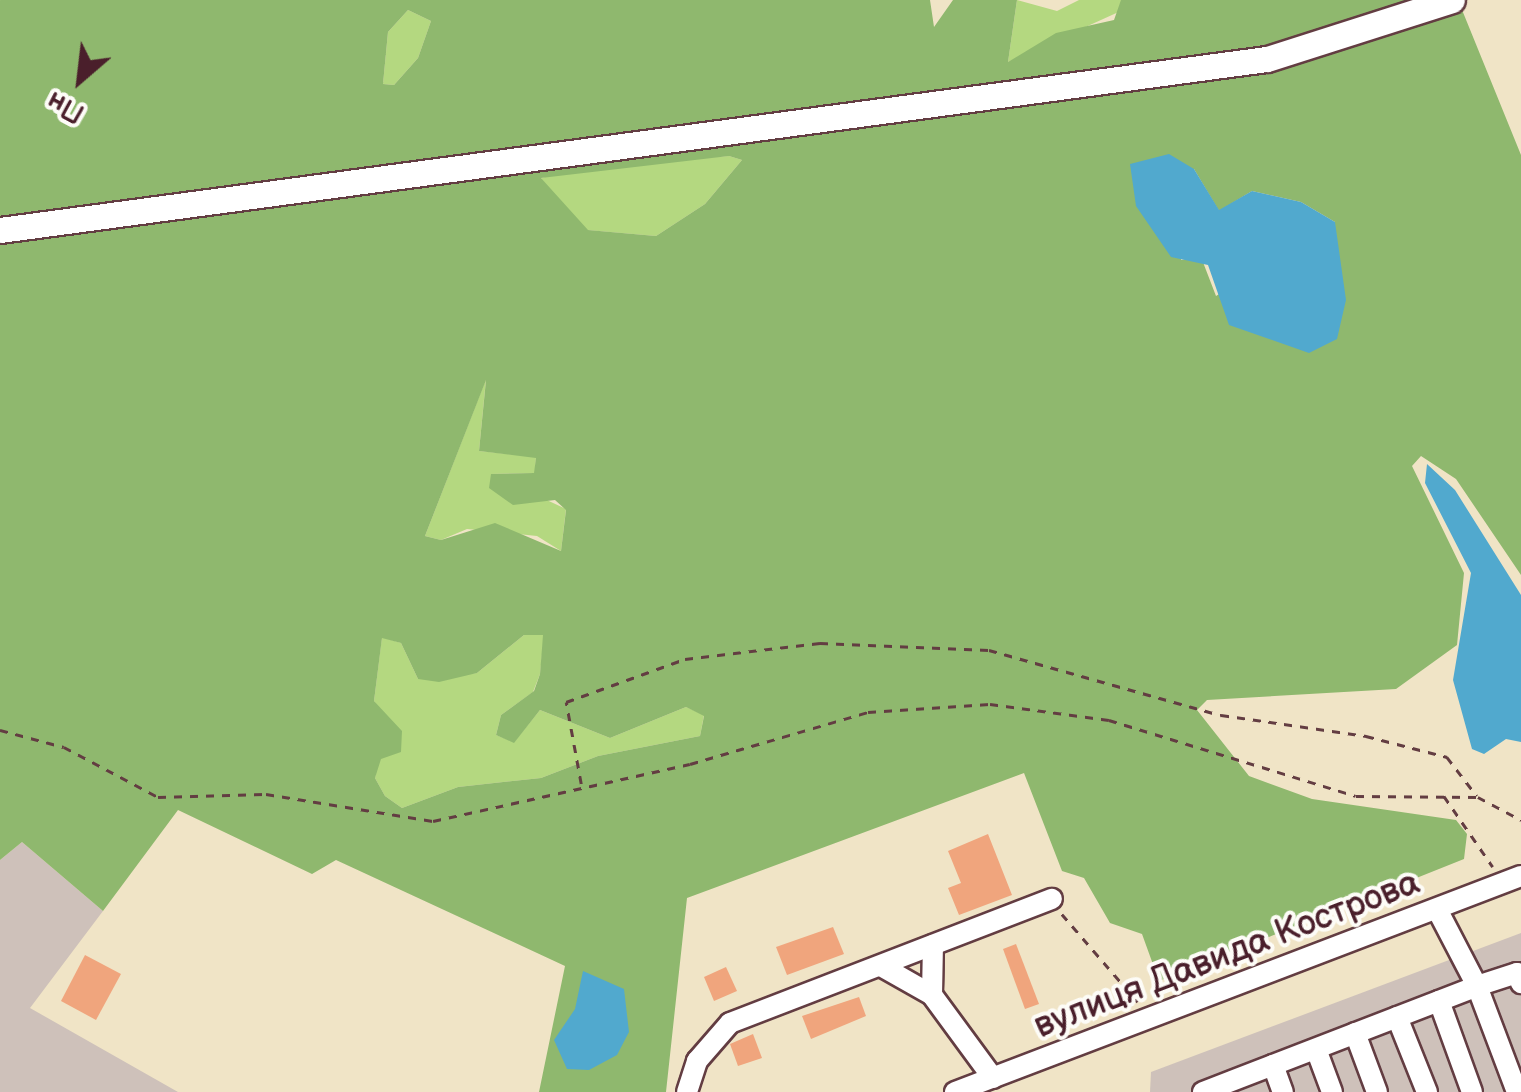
<!DOCTYPE html>
<html>
<head>
<meta charset="utf-8">
<style>
	body { margin:0 }
	#map { position:relative; width:1521px; height:1092px; overflow:hidden; background:#f0e4c6; font-family:"Balsamiq Sans",sans-serif }
	div>[style] { position:absolute }
	[style*='--x'] { left:calc(var(--x)*1px); top:calc(var(--y)*1px); width:calc(var(--w)*1px); rotate:calc(var(--a)*1deg) }
	.industrial>* { inset:0; background:#cec1ba }
	.green>* { inset:0; background:#b4d880 }
	.forest>* { inset:0; background:#8fb86e }
	.water>* { inset:0; background:#51a9ce }
	.building>* { inset:0; background:#f0a57d }
	.path>* { height:2.5px; margin-top:-1.25px; transform-origin:0; background:repeating-linear-gradient(90deg,#633d42 0 8px,transparent 0 16px) }
	.roads { filter:drop-shadow(2px 0 #633d42) drop-shadow(-2px 0 #633d42) drop-shadow(0 2px #633d42) drop-shadow(0 -2px #633d42) }
	.minor>* { height:20px; margin:-10px; padding:0 10px; transform-origin:10px; border-radius:10px; background:#fff }
	.major>* { height:25px; margin:-12.5px; padding:0 12.5px; transform-origin:12.5px; border-radius:12.5px; background:#fff }
	span { translate:-50% -50%; white-space:nowrap; text-align:center; line-height:1.15; -webkit-text-stroke:8px #fdfcf7; paint-order:stroke }
	.street-label { font-size:35px; color:#4a1f2b }
	.north { position:absolute; left:30px; top:30px; width:100px; height:100px; -webkit-text-stroke:8px #fdfcf7; paint-order:stroke; rotate:208deg; font-size:28px; font-weight:700; line-height:40px; text-align:center; color:#4a1f2b }
	.north::after { content:''; display:block; margin:auto; width:35px; height:45px; background:#4a1f2b; clip-path:polygon(50% 0,100% 100%,50% 72%,0 100%) }
</style>
</head>
<body>
<div id="map">
	<div class="industrial">
		<div style="clip-path:polygon(22px 842px,103px 911px,30px 1008px,178px 1092px,0 1092px,0 860px)"></div>
		<div style="clip-path:polygon(1521px 933px,1521px 1092px,1150px 1092px,1151px 1072px)"></div>
	</div>
	<div class="green">
		<div style="clip-path:polygon(1017px 0,1057px 11px,1079px 0,1121px 0,1123px 10px,1008px 62px)"></div>
		<div style="clip-path:polygon(408px 10px,431px 21px,418px 58px,394px 85px,383px 84px,388px 32px)"></div>
		<div style="clip-path:polygon(729px 156px,742px 160px,705px 204px,656px 236px,587px 230px,540px 179px,567px 168px)"></div>
		<div style="clip-path:polygon(486px 379px,479px 451px,536px 457px,535px 473px,491px 474px,566px 509px,561px 551px,537px 536px,467px 529px,441px 540px,425px 536px)"></div>
		<div style="clip-path:polygon(524px 635px,544px 635px,540px 674px,533px 692px,501px 715px,496px 735px,514px 742px,540px 710px,610px 738px,686px 707px,704px 715px,700px 736px,598px 756px,541px 778px,458px 787px,402px 808px,385px 796px,375px 778px,385px 718px,374px 701px,382px 637px,401px 643px,418px 679px,477px 673px)"></div>
	</div>
	<div class="forest">
		<div style="clip-path:polygon(evenodd,0 0,930px 0,934px 27px,953px 0,1017px 0,1008px 62px,1056px 33px,1114px 20px,1121px 0,1458px 0,1521px 155px,1521px 575px,1456px 479px,1421px 456px,1412px 466px,1464px 573px,1457px 645px,1396px 689px,1207px 700px,1197px 710px,1249px 776px,1312px 799px,1456px 820px,1467px 834px,1464px 859px,1159px 981px,1142px 934px,1110px 923px,1084px 878px,1062px 871px,1024px 773px,687px 898px,666px 1092px,539px 1092px,565px 966px,336px 860px,312px 874px,178px 810px,103px 911px,22px 842px,0 860px,0 0,408px 10px,431px 21px,418px 58px,394px 85px,383px 84px,388px 32px,408px 10px,0 0,729px 156px,742px 160px,705px 204px,656px 236px,588px 230px,541px 178px,729px 156px,0 0,1194px 169px,1219px 211px,1252px 191px,1301px 202px,1335px 222px,1216px 296px,1201px 257px,1181px 260px,1194px 169px,0 0,486px 380px,479px 451px,536px 458px,534px 473px,491px 474px,489px 488px,513px 505px,555px 500px,566px 510px,561px 551px,495px 523px,441px 540px,425px 536px,486px 380px,0 0,524px 635px,543px 635px,540px 674px,534px 691px,501px 715px,496px 735px,514px 743px,540px 710px,610px 738px,686px 707px,704px 716px,700px 736px,598px 756px,541px 778px,458px 787px,402px 808px,385px 796px,375px 778px,381px 759px,401px 752px,402px 731px,374px 701px,382px 638px,401px 643px,418px 679px,439px 682px,477px 673px,524px 635px)"></div>
	</div>
	<div class="water">
		<div style="clip-path:polygon(1169px 154px,1194px 169px,1219px 210px,1252px 191px,1301px 202px,1335px 222px,1346px 300px,1337px 339px,1309px 353px,1229px 325px,1208px 265px,1171px 257px,1136px 206px,1130px 164px)"></div>
		<div style="clip-path:polygon(1427px 464px,1455px 490px,1521px 595px,1521px 742px,1506px 739px,1484px 754px,1472px 749px,1453px 680px,1471px 573px,1425px 483px)"></div>
		<div style="clip-path:polygon(583px 971px,624px 989px,629px 1032px,617px 1055px,589px 1070px,567px 1069px,554px 1040px,575px 1009px)"></div>
	</div>
	<div class="building">
		<div style="clip-path:polygon(988px 834px,1012px 895px,959px 915px,948px 888px,961px 883px,948px 851px)"></div>
		<div style="clip-path:polygon(833px 927px,844px 954px,787px 975px,776px 947px)"></div>
		<div style="clip-path:polygon(1016px 944px,1039px 1004px,1025px 1009px,1003px 949px)"></div>
		<div style="clip-path:polygon(85px 955px,121px 974px,96px 1020px,61px 1001px)"></div>
		<div style="clip-path:polygon(726px 967px,737px 991px,714px 1001px,704px 977px)"></div>
		<div style="clip-path:polygon(859px 997px,866px 1016px,811px 1039px,802px 1016px)"></div>
		<div style="clip-path:polygon(753px 1034px,762px 1058px,738px 1066px,730px 1044px)"></div>
	</div>
	<div class="path">
		<div style="--x:0;--y:730;--w:66;--a:14.9"></div>
		<div style="--x:64;--y:747;--w:106;--a:28"></div>
		<div style="--x:158;--y:797;--w:108;--a:-1.6"></div>
		<div style="--x:266;--y:794;--w:169;--a:9.2"></div>
		<div style="--x:433;--y:821;--w:263;--a:-12.5"></div>
		<div style="--x:690;--y:764;--w:185;--a:-16.3"></div>
		<div style="--x:868;--y:712;--w:122;--a:-3.8"></div>
		<div style="--x:990;--y:704;--w:120;--a:7.7"></div>
		<div style="--x:1109;--y:720;--w:258;--a:17.1"></div>
		<div style="--x:1356;--y:796;--w:122;--a:0.5"></div>
		<div style="--x:1478;--y:797;--w:49;--a:28.1"></div>
		<div style="--x:581;--y:784;--w:83;--a:-100.4"></div>
		<div style="--x:566;--y:702;--w:127;--a:-19.9"></div>
		<div style="--x:685;--y:659;--w:136;--a:-6.8"></div>
		<div style="--x:820;--y:643;--w:169;--a:2.4"></div>
		<div style="--x:989;--y:650;--w:241;--a:15.7"></div>
		<div style="--x:1221;--y:715;--w:147;--a:8.2"></div>
		<div style="--x:1366;--y:736;--w:84;--a:14.5"></div>
		<div style="--x:1447;--y:757;--w:49;--a:52.4"></div>
		<div style="--x:1444;--y:796;--w:86;--a:55.4"></div>
		<div style="--x:1062;--y:914;--w:116;--a:49.2"></div>
	</div>
	<div class="roads">
		<div class="minor">
			<div style="--x:881;--y:966;--w:59;--a:29.6"></div>
			<div style="--x:932;--y:995;--w:103;--a:53.7"></div>
			<div style="--x:932;--y:995;--w:50;--a:-88.9"></div>
			<div style="--x:1439;--y:1001;--w:97;--a:70.1"></div>
			<div style="--x:1397;--y:1017;--w:81;--a:68.2"></div>
			<div style="--x:1355;--y:1033;--w:63;--a:69.6"></div>
			<div style="--x:1316;--y:1049;--w:46;--a:69.6"></div>
			<div style="--x:1273;--y:1065;--w:29;--a:70"></div>
			<div style="--x:687;--y:1092;--w:33;--a:-72"></div>
			<div style="--x:697;--y:1061;--w:50;--a:-49"></div>
			<div style="--x:730;--y:1023;--w:345;--a:-21.1"></div>
			<div style="--x:955;--y:1092;--w:606;--a:-20.89"></div>
			<div style="--x:1203;--y:1092;--w:294;--a:-21.1"></div>
			<div style="--x:1477;--y:986;--w:85;--a:-117.5"></div>
			<div style="--x:1517;--y:1092;--w:113;--a:-110.7"></div>
			<div style="--x:1477;--y:986;--w:42;--a:-18"></div>
			<div style="--x:1517;--y:973;--w:11;--a:68"></div>
		</div>
		<div class="major">
			<div style="--x:0;--y:230;--w:1278;--a:-7.69"></div>
			<div style="--x:1267;--y:59;--w:194;--a:-17.7"></div>
		</div>
	</div>
	<div class="street-label">
		<span style="left:1227px;top:955px;rotate:-21deg">вулиця Давида Кострова</span>
	</div>
	<div class="north">Пн</div>
</div>
</body>
</html>
